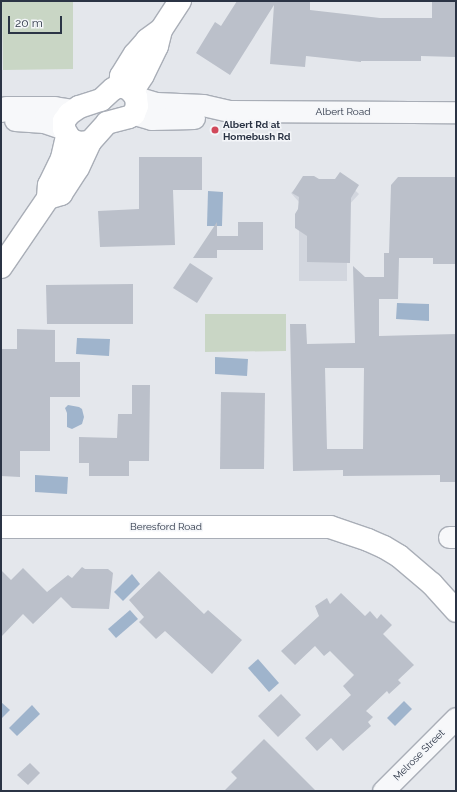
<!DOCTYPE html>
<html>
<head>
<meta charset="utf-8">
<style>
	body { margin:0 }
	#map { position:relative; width:457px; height:792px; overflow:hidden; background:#e4e7ec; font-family:Raleway,sans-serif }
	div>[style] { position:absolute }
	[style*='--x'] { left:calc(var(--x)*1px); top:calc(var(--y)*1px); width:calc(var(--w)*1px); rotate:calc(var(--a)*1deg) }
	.built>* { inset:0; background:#d2d6de }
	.green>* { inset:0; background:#c9d6c5 }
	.water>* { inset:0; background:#9fb4cc }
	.building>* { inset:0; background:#bbc0ca }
	.roads { filter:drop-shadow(1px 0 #a9aeb7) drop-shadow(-1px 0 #a9aeb7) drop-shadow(0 1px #a9aeb7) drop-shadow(0 -1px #a9aeb7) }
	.street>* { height:21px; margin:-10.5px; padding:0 10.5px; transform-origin:10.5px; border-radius:10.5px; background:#f7f8fa }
	.secondary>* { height:22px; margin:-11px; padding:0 11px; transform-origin:11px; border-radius:11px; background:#fff }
	.dots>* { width:11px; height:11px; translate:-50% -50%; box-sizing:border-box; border:2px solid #f4f6f9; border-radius:50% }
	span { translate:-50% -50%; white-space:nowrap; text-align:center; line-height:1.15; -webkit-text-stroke:3px #f4f6f9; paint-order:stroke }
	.street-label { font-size:10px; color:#2b3445 }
	.poi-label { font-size:10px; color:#2b3445; font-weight:700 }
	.left { translate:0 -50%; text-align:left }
	.frame { position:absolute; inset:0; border:2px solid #2b3445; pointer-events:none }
	.scale { position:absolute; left:8px; top:16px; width:54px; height:18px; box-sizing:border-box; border:2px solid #2b3445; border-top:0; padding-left:5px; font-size:12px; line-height:14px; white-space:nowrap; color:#2b3445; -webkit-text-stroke:3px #f4f6f9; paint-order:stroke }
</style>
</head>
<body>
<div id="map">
	<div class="built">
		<div style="clip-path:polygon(308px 176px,316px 184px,343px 179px,359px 194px,347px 207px,347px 281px,299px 281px,299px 202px,291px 193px)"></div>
	</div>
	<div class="green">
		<div style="clip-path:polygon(2px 1px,73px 1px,73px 69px,3px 70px)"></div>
		<div style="clip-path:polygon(205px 314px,286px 314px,286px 351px,205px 352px)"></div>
	</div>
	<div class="water">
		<div style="clip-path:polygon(208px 191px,223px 192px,222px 226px,207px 226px)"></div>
		<div style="clip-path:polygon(397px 303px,429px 304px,429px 321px,396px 319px)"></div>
		<div style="clip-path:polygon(77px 338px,110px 339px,109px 356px,76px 354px)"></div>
		<div style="clip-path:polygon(215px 357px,248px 359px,247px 376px,215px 374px)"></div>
		<div style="clip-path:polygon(68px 405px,79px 407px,82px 409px,84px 417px,82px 424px,72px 429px,67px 427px,67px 413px,65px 408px)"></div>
		<div style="clip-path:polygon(35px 475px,68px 477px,67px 494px,35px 492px)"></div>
		<div style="clip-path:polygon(132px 574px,140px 584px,123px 601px,114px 592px)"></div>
		<div style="clip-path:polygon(130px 610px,138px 619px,116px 638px,108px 629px)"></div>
		<div style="clip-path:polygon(258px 659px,279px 683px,269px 692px,248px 668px)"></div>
		<div style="clip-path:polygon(404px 701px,412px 709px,395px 726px,387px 718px)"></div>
		<div style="clip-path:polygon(1px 702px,10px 710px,1px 719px)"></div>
		<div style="clip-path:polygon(32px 705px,40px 714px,17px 736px,9px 728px)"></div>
	</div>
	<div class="building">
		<div style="clip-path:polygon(237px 1px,310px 2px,310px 10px,380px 18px,432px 18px,432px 1px,456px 1px,456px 57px,421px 56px,421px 61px,361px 61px,361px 62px,306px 56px,305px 67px,270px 64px,274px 5px,230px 75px,196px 53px,215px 22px,221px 26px)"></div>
		<div style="clip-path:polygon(139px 157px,202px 157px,202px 190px,173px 190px,175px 245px,100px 247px,98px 211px,139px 209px)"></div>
		<div style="clip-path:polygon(340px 172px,359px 185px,351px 198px,350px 263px,307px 262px,307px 236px,295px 228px,295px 214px,298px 209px,299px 197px,292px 193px,303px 176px,314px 176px,319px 179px,335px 179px)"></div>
		<div style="clip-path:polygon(evenodd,398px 177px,456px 177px,456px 264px,433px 264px,433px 258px,399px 258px,398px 299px,379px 299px,379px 336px,456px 334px,456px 482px,440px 482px,440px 475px,343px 476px,343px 470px,293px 471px,290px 324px,306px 324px,307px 344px,355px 343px,353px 266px,365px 277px,384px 277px,384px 253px,389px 253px,391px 185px,398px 177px,325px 368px,364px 368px,363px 449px,327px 449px,325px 368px)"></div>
		<div style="clip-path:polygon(217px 222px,217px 236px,238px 236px,238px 222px,263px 222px,263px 250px,217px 250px,217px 258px,193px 258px)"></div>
		<div style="clip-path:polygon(190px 263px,213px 278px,197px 303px,173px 288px)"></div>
		<div style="clip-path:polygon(133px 284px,133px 324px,47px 324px,46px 285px)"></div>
		<div style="clip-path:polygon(17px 329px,55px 330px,55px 362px,80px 362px,80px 397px,50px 397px,50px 451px,20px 451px,20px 477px,1px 476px,1px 349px,17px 349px)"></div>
		<div style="clip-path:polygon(132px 385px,150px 385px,149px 461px,129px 461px,129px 476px,89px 476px,89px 463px,79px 463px,79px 437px,117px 438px,118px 414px,132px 414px)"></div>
		<div style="clip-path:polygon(221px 392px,265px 393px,264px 469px,220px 469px)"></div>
		<div style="clip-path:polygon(82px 567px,85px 569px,108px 569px,113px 573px,109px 609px,72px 608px,61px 597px,33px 624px,23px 614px,1px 637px,1px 570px,11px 580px,23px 568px,47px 592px,68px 575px,72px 578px)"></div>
		<div style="clip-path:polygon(159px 571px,204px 614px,208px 610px,242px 640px,212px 674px,165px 631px,156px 639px,139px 622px,144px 617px,129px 600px)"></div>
		<div style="clip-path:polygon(341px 593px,365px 616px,370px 611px,377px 619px,381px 614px,392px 625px,383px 634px,414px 665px,398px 680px,401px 683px,389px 694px,387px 691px,366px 711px,373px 717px,368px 722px,371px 726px,343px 751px,331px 738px,317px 751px,305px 738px,351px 695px,343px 686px,354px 675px,330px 651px,324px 656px,315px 646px,295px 665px,281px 651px,319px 616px,315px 606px,327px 598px,330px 604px)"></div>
		<div style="clip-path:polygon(281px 694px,301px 715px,278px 737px,258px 716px)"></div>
		<div style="clip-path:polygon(264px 739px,316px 791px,224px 791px,237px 778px,231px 772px)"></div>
		<div style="clip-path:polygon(30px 763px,40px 773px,28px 785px,17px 775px)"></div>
	</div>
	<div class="roads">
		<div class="street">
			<div style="--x:136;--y:97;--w:21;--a:17"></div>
			<div style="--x:156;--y:103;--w:47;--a:2.4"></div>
			<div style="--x:203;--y:105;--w:28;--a:13"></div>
			<div style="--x:230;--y:111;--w:226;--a:0.3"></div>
			<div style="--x:1;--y:111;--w:6;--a:-39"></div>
			<div style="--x:6;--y:107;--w:48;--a:0"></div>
			<div style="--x:54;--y:107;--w:18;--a:9"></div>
			<div style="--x:134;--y:114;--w:18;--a:16"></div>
			<div style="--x:151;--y:119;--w:43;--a:-1.3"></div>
			<div style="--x:15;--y:120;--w:29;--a:4"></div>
			<div style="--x:44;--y:122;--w:21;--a:19"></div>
			<div style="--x:449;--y:537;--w:7;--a:0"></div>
			<div style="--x:383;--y:791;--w:103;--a:-45"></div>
		</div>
		<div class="secondary">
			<div style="--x:120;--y:86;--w:9;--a:18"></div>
			<div style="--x:129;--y:89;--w:11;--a:49"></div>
			<div style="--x:136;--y:97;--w:9;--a:84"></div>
			<div style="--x:137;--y:106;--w:9;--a:111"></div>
			<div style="--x:134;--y:114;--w:6;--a:149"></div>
			<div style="--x:129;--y:117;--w:23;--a:165"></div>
			<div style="--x:107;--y:123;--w:25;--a:132"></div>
			<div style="--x:90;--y:142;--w:11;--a:175"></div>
			<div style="--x:79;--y:143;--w:10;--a:-156"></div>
			<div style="--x:70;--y:139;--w:12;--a:-121"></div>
			<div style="--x:64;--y:129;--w:8;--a:-90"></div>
			<div style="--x:64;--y:121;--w:9;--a:-54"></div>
			<div style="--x:69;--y:114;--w:12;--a:-35"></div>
			<div style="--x:79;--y:107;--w:23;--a:-18"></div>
			<div style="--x:101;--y:100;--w:16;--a:-43"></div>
			<div style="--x:113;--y:89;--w:8;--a:-23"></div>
			<div style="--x:120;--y:86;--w:10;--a:-84"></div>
			<div style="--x:121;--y:76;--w:26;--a:-58"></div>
			<div style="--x:135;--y:54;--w:18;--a:-49"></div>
			<div style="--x:147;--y:40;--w:17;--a:-36"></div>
			<div style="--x:161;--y:30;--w:35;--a:-57"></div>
			<div style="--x:132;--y:92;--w:20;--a:-57"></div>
			<div style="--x:143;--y:75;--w:32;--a:-64"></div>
			<div style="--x:157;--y:46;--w:16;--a:-76"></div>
			<div style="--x:48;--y:198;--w:14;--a:-17"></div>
			<div style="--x:61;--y:194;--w:31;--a:-57"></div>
			<div style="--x:78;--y:168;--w:29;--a:-65"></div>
			<div style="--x:1;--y:267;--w:83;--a:-55.7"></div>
			<div style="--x:48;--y:198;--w:13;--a:-86"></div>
			<div style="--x:49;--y:185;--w:30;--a:-64"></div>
			<div style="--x:62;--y:158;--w:22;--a:-77"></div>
			<div style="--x:1;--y:527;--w:329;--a:0"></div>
			<div style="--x:330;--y:527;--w:40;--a:18.9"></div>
			<div style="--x:368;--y:540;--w:17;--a:24"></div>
			<div style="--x:384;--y:547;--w:17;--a:31"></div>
			<div style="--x:399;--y:556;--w:43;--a:40.3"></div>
			<div style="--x:432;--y:584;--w:36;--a:48"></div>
		</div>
	</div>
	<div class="dots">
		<div style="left:215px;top:130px;background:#d1495b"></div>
	</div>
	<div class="street-label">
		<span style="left:343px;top:112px">Albert Road</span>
		<span style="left:166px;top:527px">Beresford Road</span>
		<span style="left:419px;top:755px;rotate:-45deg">Melrose Street</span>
	</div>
	<div class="poi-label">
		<span class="left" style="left:223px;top:130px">Albert Rd at<br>Homebush Rd</span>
	</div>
	<div class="frame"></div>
	<div class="scale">20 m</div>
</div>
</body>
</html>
